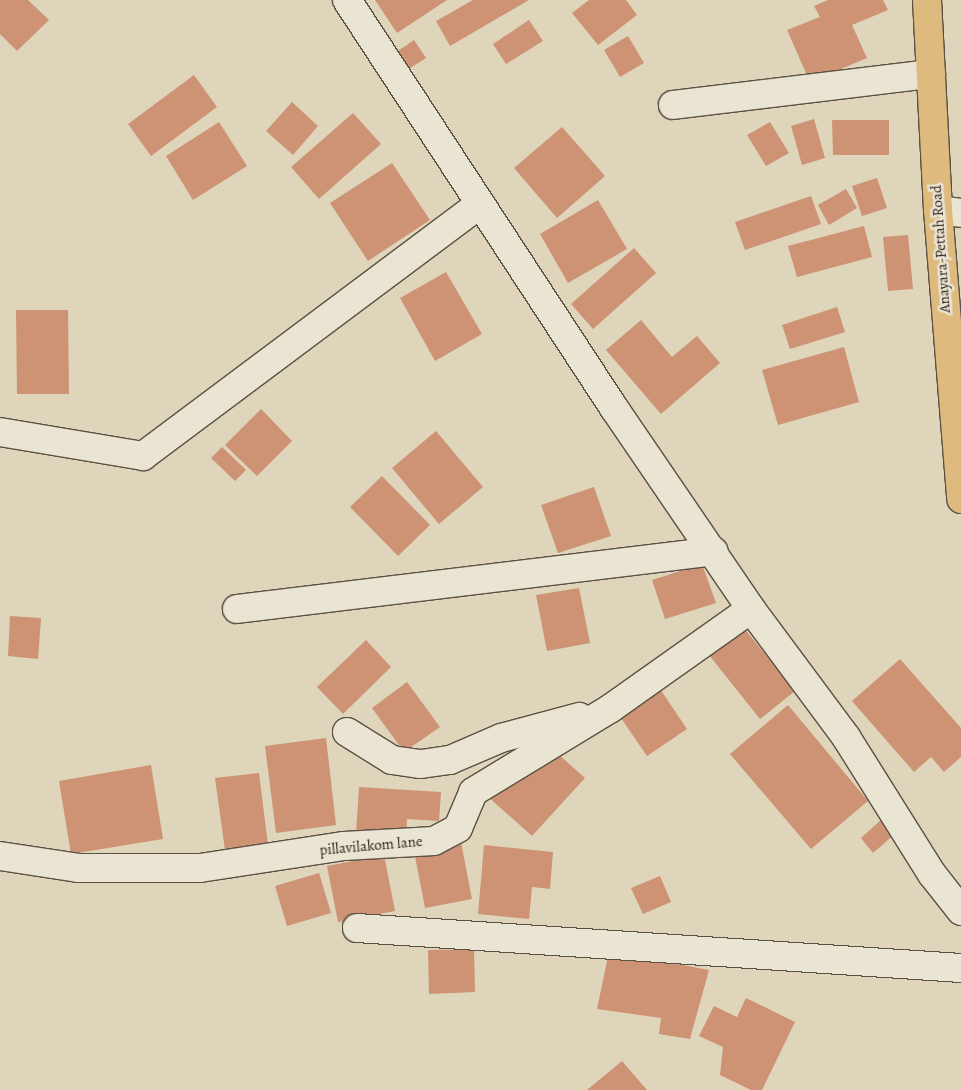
<!DOCTYPE html>
<html>
<head>
<meta charset="utf-8">
<style>
	body { margin:0 }
	#map { position:relative; width:961px; height:1090px; overflow:hidden; background:#ded5bb; font-family:Alegreya,serif }
	div>[style] { position:absolute }
	[style*='--x'] { left:calc(var(--x)*1px); top:calc(var(--y)*1px); width:calc(var(--w)*1px); rotate:calc(var(--a)*1deg) }
	.building>* { inset:0; background:#cd9374 }
	.roads { filter:drop-shadow(1px 0 #5b5044) drop-shadow(-1px 0 #5b5044) drop-shadow(0 1px #5b5044) drop-shadow(0 -1px #5b5044) }
	.minor>* { height:28px; margin:-14px; padding:0 14px; transform-origin:14px; border-radius:14px; background:#eae4d3 }
	.major>* { height:28px; margin:-14px; padding:0 14px; transform-origin:14px; border-radius:14px; background:#dfba7e }
	span { translate:-50% -50%; white-space:nowrap; text-align:center; line-height:1.15; -webkit-text-stroke:5px #eae4d3; paint-order:stroke }
	.street-label { font-size:15px; color:#2f231d }
</style>
</head>
<body>
<div id="map">
	<div class="building">
		<div style="clip-path:polygon(0 0,28px 0,49px 20px,17px 51px,0 34px)"></div>
		<div style="clip-path:polygon(375px 0,447px 0,397px 33px)"></div>
		<div style="clip-path:polygon(473px 0,529px 0,450px 46px,436px 21px)"></div>
		<div style="clip-path:polygon(589px 0,626px 0,637px 15px,598px 45px,572px 13px)"></div>
		<div style="clip-path:polygon(828px 0,883px 0,888px 10px,852px 25px,867px 58px,810px 82px,787px 30px,820px 17px,814px 6px)"></div>
		<div style="clip-path:polygon(529px 20px,543px 41px,506px 64px,493px 44px)"></div>
		<div style="clip-path:polygon(628px 36px,644px 63px,620px 77px,604px 50px)"></div>
		<div style="clip-path:polygon(414px 40px,426px 58px,404px 72px,392px 55px)"></div>
		<div style="clip-path:polygon(194px 75px,217px 107px,151px 156px,128px 124px)"></div>
		<div style="clip-path:polygon(292px 102px,318px 126px,293px 155px,266px 131px)"></div>
		<div style="clip-path:polygon(353px 113px,381px 144px,319px 199px,291px 167px)"></div>
		<div style="clip-path:polygon(814px 119px,825px 158px,802px 165px,791px 126px)"></div>
		<div style="clip-path:polygon(832px 120px,889px 120px,889px 155px,833px 155px)"></div>
		<div style="clip-path:polygon(219px 122px,247px 166px,193px 200px,166px 156px)"></div>
		<div style="clip-path:polygon(770px 122px,789px 153px,766px 166px,747px 135px)"></div>
		<div style="clip-path:polygon(562px 127px,605px 176px,557px 218px,514px 168px)"></div>
		<div style="clip-path:polygon(392px 163px,430px 220px,368px 261px,330px 203px)"></div>
		<div style="clip-path:polygon(877px 178px,887px 208px,862px 216px,852px 186px)"></div>
		<div style="clip-path:polygon(846px 189px,857px 208px,829px 225px,818px 205px)"></div>
		<div style="clip-path:polygon(811px 196px,821px 224px,745px 250px,735px 222px)"></div>
		<div style="clip-path:polygon(598px 200px,627px 249px,568px 283px,540px 234px)"></div>
		<div style="clip-path:polygon(864px 226px,872px 257px,797px 277px,788px 246px)"></div>
		<div style="clip-path:polygon(908px 235px,913px 289px,888px 291px,883px 237px)"></div>
		<div style="clip-path:polygon(634px 248px,656px 273px,593px 329px,571px 304px)"></div>
		<div style="clip-path:polygon(446px 272px,482px 334px,435px 361px,400px 298px)"></div>
		<div style="clip-path:polygon(837px 307px,845px 332px,790px 349px,782px 325px)"></div>
		<div style="clip-path:polygon(16px 310px,68px 310px,69px 394px,17px 394px)"></div>
		<div style="clip-path:polygon(641px 320px,672px 357px,697px 336px,720px 363px,661px 414px,606px 350px)"></div>
		<div style="clip-path:polygon(844px 347px,859px 402px,778px 425px,762px 370px)"></div>
		<div style="clip-path:polygon(261px 409px,292px 441px,257px 476px,225px 445px)"></div>
		<div style="clip-path:polygon(436px 431px,483px 487px,439px 524px,392px 468px)"></div>
		<div style="clip-path:polygon(222px 447px,246px 470px,235px 481px,211px 458px)"></div>
		<div style="clip-path:polygon(382px 476px,430px 525px,398px 556px,350px 507px)"></div>
		<div style="clip-path:polygon(594px 487px,611px 536px,558px 553px,541px 505px)"></div>
		<div style="clip-path:polygon(702px 564px,716px 603px,665px 619px,652px 580px)"></div>
		<div style="clip-path:polygon(579px 588px,590px 643px,547px 651px,536px 595px)"></div>
		<div style="clip-path:polygon(10px 616px,41px 618px,38px 659px,8px 656px)"></div>
		<div style="clip-path:polygon(739px 622px,795px 691px,760px 719px,705px 650px)"></div>
		<div style="clip-path:polygon(366px 640px,391px 667px,343px 714px,317px 687px)"></div>
		<div style="clip-path:polygon(900px 659px,961px 728px,961px 757px,944px 772px,931px 757px,914px 772px,852px 701px)"></div>
		<div style="clip-path:polygon(652px 677px,687px 729px,647px 756px,612px 705px)"></div>
		<div style="clip-path:polygon(407px 682px,440px 727px,404px 752px,372px 708px)"></div>
		<div style="clip-path:polygon(788px 705px,868px 801px,811px 849px,730px 754px)"></div>
		<div style="clip-path:polygon(539px 737px,585px 778px,532px 836px,486px 795px)"></div>
		<div style="clip-path:polygon(326px 738px,336px 825px,276px 833px,265px 746px)"></div>
		<div style="clip-path:polygon(151px 765px,163px 839px,71px 854px,59px 781px)"></div>
		<div style="clip-path:polygon(259px 773px,268px 845px,225px 850px,215px 778px)"></div>
		<div style="clip-path:polygon(359px 787px,441px 792px,439px 821px,407px 819px,406px 836px,356px 833px)"></div>
		<div style="clip-path:polygon(882px 819px,895px 834px,873px 853px,861px 838px)"></div>
		<div style="clip-path:polygon(461px 842px,472px 899px,425px 908px,414px 851px)"></div>
		<div style="clip-path:polygon(484px 845px,553px 852px,550px 889px,532px 887px,529px 919px,478px 914px)"></div>
		<div style="clip-path:polygon(384px 855px,395px 911px,338px 922px,327px 866px)"></div>
		<div style="clip-path:polygon(319px 873px,331px 913px,287px 926px,275px 886px)"></div>
		<div style="clip-path:polygon(660px 876px,671px 902px,643px 914px,631px 888px)"></div>
		<div style="clip-path:polygon(474px 949px,475px 992px,429px 994px,428px 950px)"></div>
		<div style="clip-path:polygon(609px 951px,709px 970px,690px 1039px,659px 1034px,661px 1018px,597px 1009px)"></div>
		<div style="clip-path:polygon(746px 998px,795px 1022px,762px 1090px,751px 1090px,720px 1075px,723px 1047px,699px 1036px,714px 1006px,737px 1017px)"></div>
		<div style="clip-path:polygon(622px 1061px,647px 1090px,587px 1090px)"></div>
	</div>
	<div class="roads">
		<div class="minor">
			<div style="--x:347;--y:0;--w:488;--a:56.8"></div>
			<div style="--x:614;--y:408;--w:243;--a:55.7"></div>
			<div style="--x:751;--y:609;--w:159;--a:53.4"></div>
			<div style="--x:846;--y:737;--w:162;--a:57.9"></div>
			<div style="--x:932;--y:874;--w:47;--a:51.9"></div>
			<div style="--x:673;--y:105;--w:260;--a:-6.9"></div>
			<div style="--x:938;--y:210;--w:23;--a:7"></div>
			<div style="--x:0;--y:432;--w:145;--a:9.5"></div>
			<div style="--x:143;--y:456;--w:421;--a:-36.8"></div>
			<div style="--x:237;--y:609;--w:480;--a:-6.9"></div>
			<div style="--x:347;--y:732;--w:53;--a:31.9"></div>
			<div style="--x:392;--y:760;--w:29;--a:8"></div>
			<div style="--x:421;--y:764;--w:29;--a:-8"></div>
			<div style="--x:450;--y:760;--w:56;--a:-23.3"></div>
			<div style="--x:501;--y:738;--w:81;--a:-15.1"></div>
			<div style="--x:0;--y:856;--w:79;--a:8.7"></div>
			<div style="--x:78;--y:868;--w:122;--a:0"></div>
			<div style="--x:200;--y:868;--w:146;--a:-8.7"></div>
			<div style="--x:344;--y:846;--w:90;--a:-3.2"></div>
			<div style="--x:434;--y:841;--w:27;--a:-28"></div>
			<div style="--x:458;--y:828;--w:39;--a:-67"></div>
			<div style="--x:473;--y:792;--w:162;--a:-31.3"></div>
			<div style="--x:611;--y:708;--w:171;--a:-35.3"></div>
			<div style="--x:357;--y:928;--w:605;--a:3.79"></div>
		</div>
		<div class="major">
			<div style="--x:927;--y:0;--w:210;--a:87"></div>
			<div style="--x:938;--y:210;--w:290;--a:85.4"></div>
		</div>
	</div>
	<div class="street-label">
		<span style="left:941px;top:249px;rotate:-94deg">Anayara-Pettah Road</span>
		<span style="left:371px;top:846px;rotate:-5deg">pillavilakom lane</span>
	</div>
</div>
</body>
</html>
